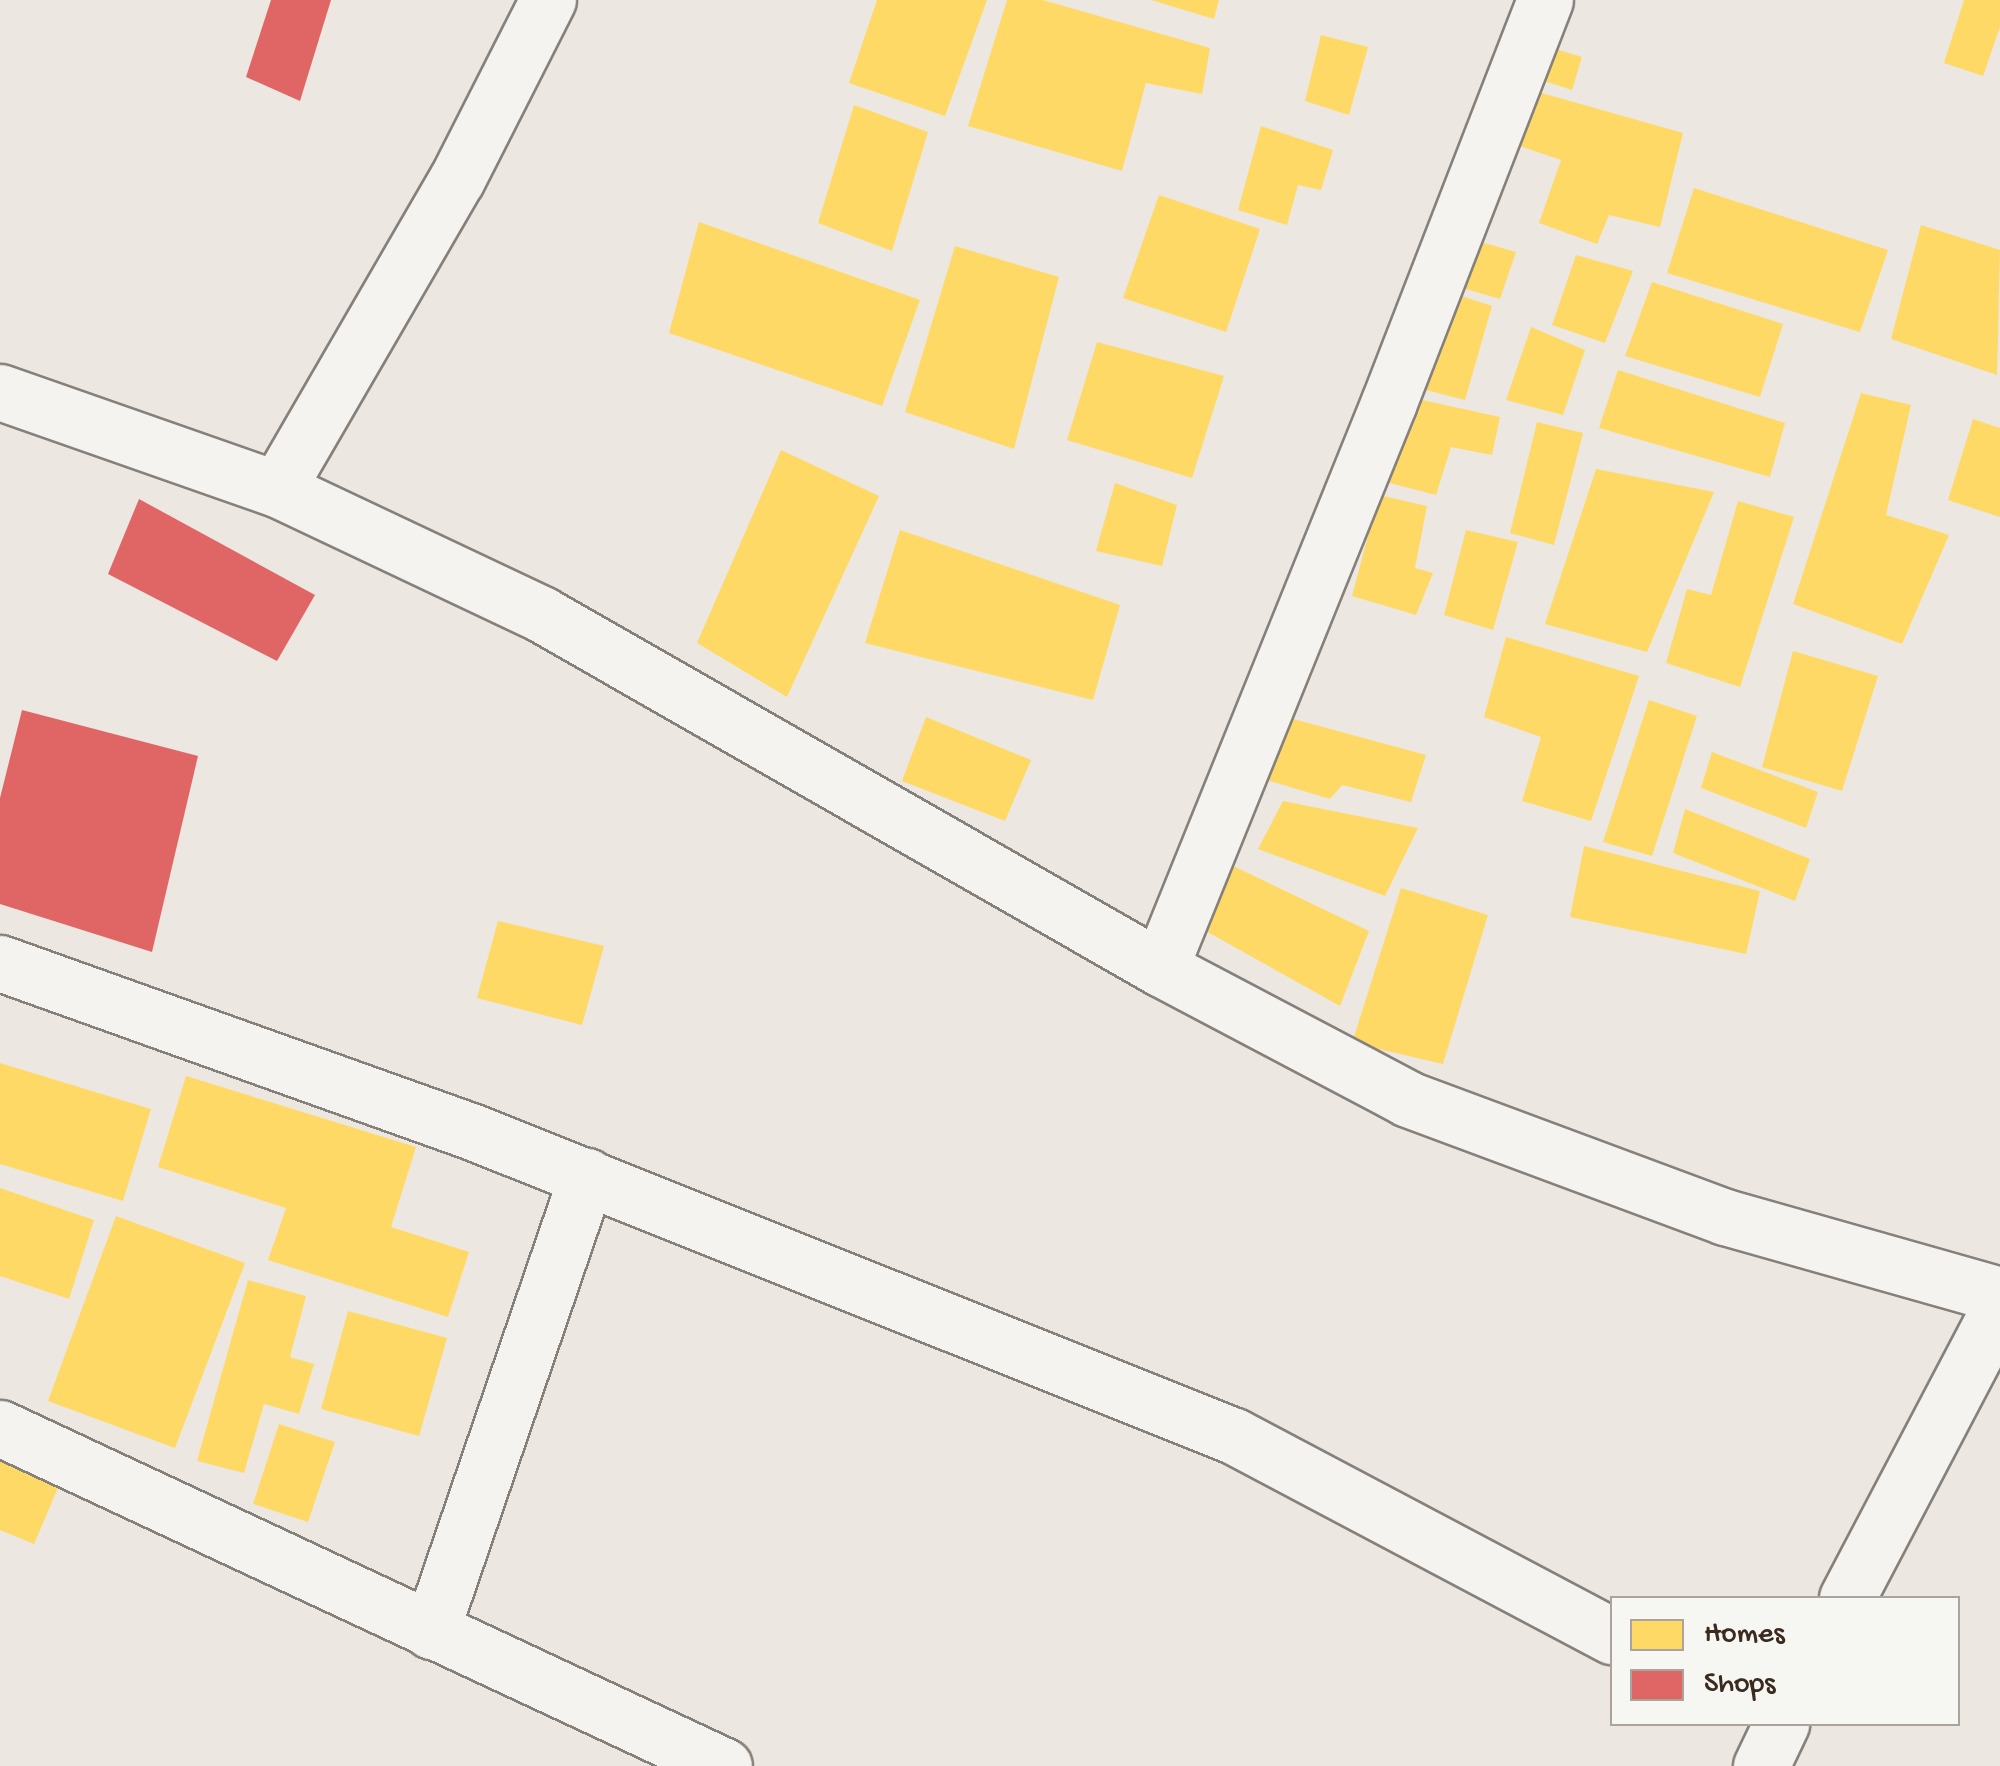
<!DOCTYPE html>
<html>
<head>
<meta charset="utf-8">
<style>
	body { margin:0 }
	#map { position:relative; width:2000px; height:1766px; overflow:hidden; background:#ece7e1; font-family:"Gochi Hand",sans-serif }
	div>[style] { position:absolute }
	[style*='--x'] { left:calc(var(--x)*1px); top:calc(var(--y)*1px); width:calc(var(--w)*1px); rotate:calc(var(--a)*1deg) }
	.homes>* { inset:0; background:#ffd966 }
	.shops>* { inset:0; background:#e06666 }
	.roads { filter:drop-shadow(2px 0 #86807b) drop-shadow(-2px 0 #86807b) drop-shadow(0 2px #86807b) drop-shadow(0 -2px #86807b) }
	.minor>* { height:55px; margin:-27.5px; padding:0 27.5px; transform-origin:27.5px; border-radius:27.5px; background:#f4f3f0 }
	span { translate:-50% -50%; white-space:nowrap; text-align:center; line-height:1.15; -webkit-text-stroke:10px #f6f6f2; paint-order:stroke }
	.legend { position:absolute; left:1610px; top:1596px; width:350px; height:130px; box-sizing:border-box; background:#f6f6f2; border:2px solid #aba49d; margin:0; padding:12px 18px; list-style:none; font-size:30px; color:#3b2a1e }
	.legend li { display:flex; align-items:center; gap:20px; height:50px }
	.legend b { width:50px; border:2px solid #aba49d }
</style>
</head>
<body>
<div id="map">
	<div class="homes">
		<div style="clip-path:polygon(877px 0,987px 0,945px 116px,849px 83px)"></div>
		<div style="clip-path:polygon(1007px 0,1043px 0,1210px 48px,1202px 94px,1146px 83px,1122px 171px,968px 126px)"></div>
		<div style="clip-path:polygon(1151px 0,1219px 0,1214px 19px)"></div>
		<div style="clip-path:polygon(1964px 0,2000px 0,2000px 27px,1983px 76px,1944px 63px)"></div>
		<div style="clip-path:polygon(1321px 35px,1368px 47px,1349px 115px,1305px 101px)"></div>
		<div style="clip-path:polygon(1546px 46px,1582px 57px,1572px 90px,1538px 79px)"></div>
		<div style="clip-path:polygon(1531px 90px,1683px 133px,1660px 227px,1609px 215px,1597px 244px,1539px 223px,1561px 160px,1514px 144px)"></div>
		<div style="clip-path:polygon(854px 105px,928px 132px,892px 251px,818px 223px)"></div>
		<div style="clip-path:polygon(1261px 126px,1333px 150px,1321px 190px,1298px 185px,1287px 225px,1238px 210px)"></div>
		<div style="clip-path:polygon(1694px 188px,1888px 250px,1860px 332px,1667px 273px)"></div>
		<div style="clip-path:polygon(1159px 195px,1260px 229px,1226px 332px,1123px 298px)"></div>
		<div style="clip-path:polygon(699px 222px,920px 300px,882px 406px,669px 333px)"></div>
		<div style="clip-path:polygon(1921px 225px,2000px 250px,1997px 375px,1891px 339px)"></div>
		<div style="clip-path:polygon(1467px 238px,1516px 252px,1500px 299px,1452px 285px)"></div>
		<div style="clip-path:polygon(955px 246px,1059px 277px,1014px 449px,905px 412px)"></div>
		<div style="clip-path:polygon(1576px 255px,1633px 271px,1605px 343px,1552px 325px)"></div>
		<div style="clip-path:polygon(1652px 282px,1783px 324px,1760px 397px,1625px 356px)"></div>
		<div style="clip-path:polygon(1452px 293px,1492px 306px,1465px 400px,1422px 389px)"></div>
		<div style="clip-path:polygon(1531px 327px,1585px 350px,1563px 415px,1506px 400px)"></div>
		<div style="clip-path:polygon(1097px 342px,1224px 376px,1192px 478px,1067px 440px)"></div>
		<div style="clip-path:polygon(1618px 370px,1785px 423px,1770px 477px,1599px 428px)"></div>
		<div style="clip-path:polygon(1861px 393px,1911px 405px,1886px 515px,1949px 535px,1902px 644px,1793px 604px)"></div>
		<div style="clip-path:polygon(1413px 398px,1500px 417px,1492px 455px,1451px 447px,1436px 495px,1386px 482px)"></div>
		<div style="clip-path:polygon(1973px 419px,2000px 428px,2000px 517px,1948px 500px)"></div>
		<div style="clip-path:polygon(1537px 422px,1583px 433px,1554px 545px,1510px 533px)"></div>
		<div style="clip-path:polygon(781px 450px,879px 496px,787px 697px,697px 643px)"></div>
		<div style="clip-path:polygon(1596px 469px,1714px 492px,1647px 652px,1545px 624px)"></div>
		<div style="clip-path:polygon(1115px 483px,1177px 505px,1162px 566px,1096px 551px)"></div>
		<div style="clip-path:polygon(1379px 495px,1427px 506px,1415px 568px,1433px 573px,1416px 615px,1352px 596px)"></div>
		<div style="clip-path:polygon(1738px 501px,1794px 517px,1740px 687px,1666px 663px,1687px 589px,1711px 595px)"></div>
		<div style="clip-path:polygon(900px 530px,1120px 605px,1093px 700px,865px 643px)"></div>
		<div style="clip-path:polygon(1466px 530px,1518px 542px,1493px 630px,1444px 615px)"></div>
		<div style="clip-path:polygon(1506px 637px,1639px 676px,1591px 821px,1522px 801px,1541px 737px,1484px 717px)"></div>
		<div style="clip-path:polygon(1793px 651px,1878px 676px,1842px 791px,1762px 767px)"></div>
		<div style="clip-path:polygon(1649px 700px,1697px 716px,1652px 856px,1603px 842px)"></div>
		<div style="clip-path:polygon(1275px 714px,1426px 755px,1411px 802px,1342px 785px,1330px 799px,1253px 776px)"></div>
		<div style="clip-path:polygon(926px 717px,1031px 760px,1005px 821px,902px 781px)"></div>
		<div style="clip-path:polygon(1712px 752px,1818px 792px,1806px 828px,1701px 788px)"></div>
		<div style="clip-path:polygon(1283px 801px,1418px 828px,1385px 896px,1258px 849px)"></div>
		<div style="clip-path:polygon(1685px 809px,1810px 859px,1795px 901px,1673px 853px)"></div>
		<div style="clip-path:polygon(1584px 846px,1760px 891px,1746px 954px,1570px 917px)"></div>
		<div style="clip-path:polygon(1231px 865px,1369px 931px,1340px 1006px,1204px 930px)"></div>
		<div style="clip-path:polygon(1401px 888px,1488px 915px,1443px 1064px,1352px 1043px)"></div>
		<div style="clip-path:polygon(498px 921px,604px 946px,582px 1025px,477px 998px)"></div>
		<div style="clip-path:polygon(0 1063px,151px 1109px,123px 1201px,0 1164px)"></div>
		<div style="clip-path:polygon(186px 1076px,416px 1147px,391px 1227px,469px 1252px,448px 1317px,268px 1260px,286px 1208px,158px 1167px)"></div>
		<div style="clip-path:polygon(0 1188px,94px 1220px,69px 1299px,0 1276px)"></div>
		<div style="clip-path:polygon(116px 1216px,245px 1263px,175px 1448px,48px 1401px)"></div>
		<div style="clip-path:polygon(248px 1280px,306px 1296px,290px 1357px,314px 1364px,299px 1414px,264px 1404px,244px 1473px,197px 1461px)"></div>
		<div style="clip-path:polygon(348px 1311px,447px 1338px,419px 1436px,321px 1409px)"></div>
		<div style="clip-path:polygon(279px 1424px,335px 1442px,308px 1522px,253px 1504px)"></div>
		<div style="clip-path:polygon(0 1457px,60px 1483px,34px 1544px,0 1530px)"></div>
	</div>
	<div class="shops">
		<div style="clip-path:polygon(271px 0,331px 0,300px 101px,246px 77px)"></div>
		<div style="clip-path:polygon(139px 499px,315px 595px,277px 661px,108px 574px)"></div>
		<div style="clip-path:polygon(22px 710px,198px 756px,152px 952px,0 904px,0 798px)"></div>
	</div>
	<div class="roads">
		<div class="minor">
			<div style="--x:0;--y:392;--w:293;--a:19.3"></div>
			<div style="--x:277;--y:489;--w:294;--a:25.3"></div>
			<div style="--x:543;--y:615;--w:711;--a:29.77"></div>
			<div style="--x:1160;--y:968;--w:280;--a:27.8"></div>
			<div style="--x:1408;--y:1099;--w:338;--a:20.4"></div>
			<div style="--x:1725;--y:1217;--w:286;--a:15.8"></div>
			<div style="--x:277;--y:489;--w:358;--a:-59.9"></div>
			<div style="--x:457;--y:179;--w:201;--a:-63.1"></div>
			<div style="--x:0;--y:963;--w:502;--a:19.66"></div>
			<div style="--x:473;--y:1132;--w:819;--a:21.78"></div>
			<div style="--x:1234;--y:1436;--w:428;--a:27.9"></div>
			<div style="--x:1160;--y:968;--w:611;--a:-67.97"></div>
			<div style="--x:1389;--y:402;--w:431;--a:-68.8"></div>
			<div style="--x:0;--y:1428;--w:799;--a:25.03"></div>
			<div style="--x:1847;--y:1598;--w:330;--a:-62.3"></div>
			<div style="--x:431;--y:1631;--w:481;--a:-71.1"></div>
			<div style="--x:1761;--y:1766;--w:47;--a:-64.5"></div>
		</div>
	</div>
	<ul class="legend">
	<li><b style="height:28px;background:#ffd966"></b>Homes</li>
	<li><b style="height:28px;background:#e06666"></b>Shops</li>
	</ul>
</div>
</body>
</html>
